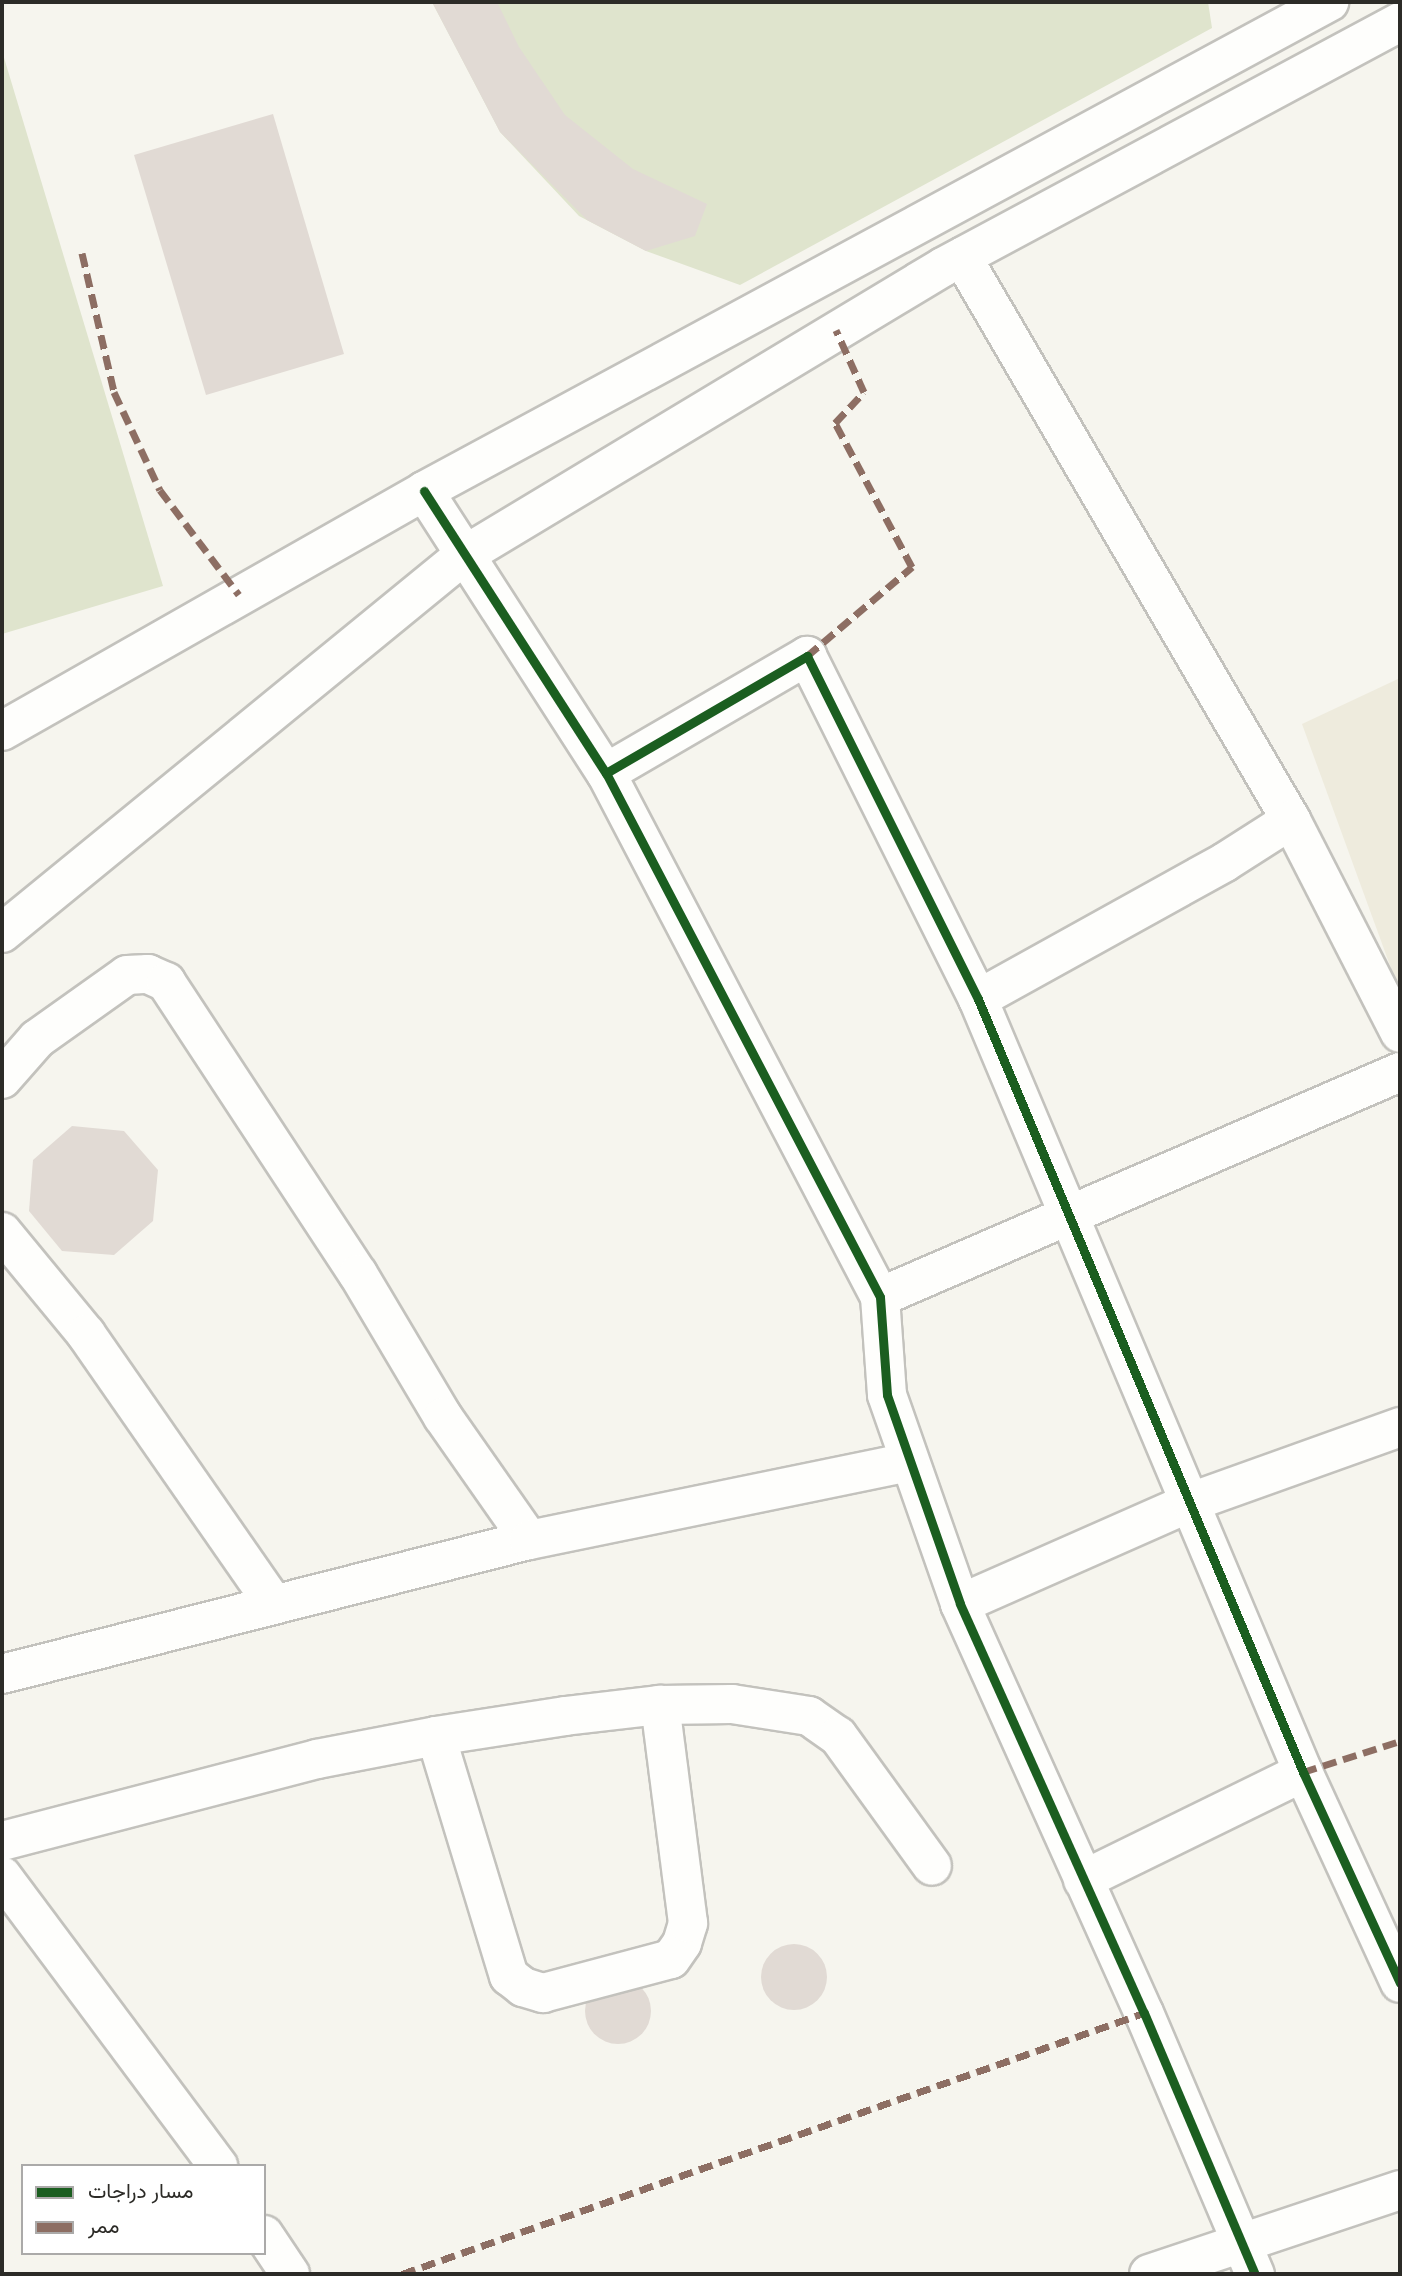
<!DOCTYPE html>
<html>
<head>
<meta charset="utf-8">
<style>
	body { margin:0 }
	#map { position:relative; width:1402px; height:2276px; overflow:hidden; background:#f6f5ee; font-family:Roboto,Vazirmatn,sans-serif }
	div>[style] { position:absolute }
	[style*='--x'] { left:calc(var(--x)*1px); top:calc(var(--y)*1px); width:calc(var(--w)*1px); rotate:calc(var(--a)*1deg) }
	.built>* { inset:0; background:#eeebdd }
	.green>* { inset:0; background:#dfe4cd }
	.building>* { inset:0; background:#e1dad4 }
	.round { border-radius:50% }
	.roads { filter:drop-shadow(2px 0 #c3c2bd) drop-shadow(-2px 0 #c3c2bd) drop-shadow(0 2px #c3c2bd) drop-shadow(0 -2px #c3c2bd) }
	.minor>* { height:38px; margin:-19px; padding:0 19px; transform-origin:19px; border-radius:19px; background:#fefefc }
	.quiet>* { height:7px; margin-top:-3.5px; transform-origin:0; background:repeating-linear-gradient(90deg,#8d6e63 0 14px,transparent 0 21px) }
	.cycleway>* { height:9px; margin:-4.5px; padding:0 4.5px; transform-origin:4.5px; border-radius:4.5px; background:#1b5e20 }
	span { translate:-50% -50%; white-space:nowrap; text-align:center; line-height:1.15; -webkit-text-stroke:7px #fff; paint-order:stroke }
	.frame { position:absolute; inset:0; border:4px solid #2c2b27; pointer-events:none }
	.legend { position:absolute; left:21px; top:2164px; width:245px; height:91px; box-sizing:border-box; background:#fff; border:2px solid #abaaa9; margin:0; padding:9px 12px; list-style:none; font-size:21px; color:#2c2b27 }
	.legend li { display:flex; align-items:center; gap:14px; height:35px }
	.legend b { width:35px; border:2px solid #abaaa9 }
</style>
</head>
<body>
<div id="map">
	<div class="built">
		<div style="clip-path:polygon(1400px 678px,1400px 993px,1302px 724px)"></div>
	</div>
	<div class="green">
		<div style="clip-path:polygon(432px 2px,1208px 2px,1212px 28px,740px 285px,646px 251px,579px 216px,500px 132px)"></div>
		<div style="clip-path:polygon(2px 51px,163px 586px,2px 634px)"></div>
	</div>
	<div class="building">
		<div style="clip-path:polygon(432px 2px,497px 2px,519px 47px,565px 115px,633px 169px,707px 204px,695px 236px,646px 251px,587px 220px,500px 132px)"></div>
		<div style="clip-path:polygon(273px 114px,344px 354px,206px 395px,134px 155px)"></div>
		<div style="clip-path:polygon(72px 1126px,124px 1131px,158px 1170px,153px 1221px,114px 1255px,62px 1251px,29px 1211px,33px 1160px)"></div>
		<div class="round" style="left:761px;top:1944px;width:66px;height:66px"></div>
		<div class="round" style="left:585px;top:1978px;width:66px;height:66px"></div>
	</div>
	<div class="roads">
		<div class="minor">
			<div style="--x:962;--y:257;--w:652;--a:59.7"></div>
			<div style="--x:1291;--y:820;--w:239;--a:62.9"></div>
			<div style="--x:424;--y:491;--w:336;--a:57.2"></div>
			<div style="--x:606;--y:773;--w:591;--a:62.39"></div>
			<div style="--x:880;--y:1297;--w:98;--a:85.9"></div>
			<div style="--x:887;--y:1395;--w:221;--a:70.7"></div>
			<div style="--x:960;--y:1604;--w:448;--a:65.8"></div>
			<div style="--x:1144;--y:2013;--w:284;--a:67"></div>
			<div style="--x:2;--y:731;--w:485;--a:-29.6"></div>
			<div style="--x:424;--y:491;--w:1029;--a:-28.38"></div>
			<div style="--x:606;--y:773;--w:233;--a:-30.2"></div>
			<div style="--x:807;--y:656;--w:383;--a:63.5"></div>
			<div style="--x:978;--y:999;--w:839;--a:67.2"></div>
			<div style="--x:1303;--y:1772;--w:232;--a:65.3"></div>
			<div style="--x:2;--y:933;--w:596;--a:-39.28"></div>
			<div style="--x:463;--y:556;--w:560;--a:-31.05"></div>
			<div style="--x:943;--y:267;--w:519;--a:-28.2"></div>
			<div style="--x:978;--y:999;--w:282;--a:-29"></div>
			<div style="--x:1225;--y:862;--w:78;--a:-32.5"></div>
			<div style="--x:2;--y:1079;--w:53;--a:-48.8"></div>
			<div style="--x:37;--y:1039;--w:110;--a:-35.4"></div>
			<div style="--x:127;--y:975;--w:21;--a:-3"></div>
			<div style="--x:148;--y:974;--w:20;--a:24"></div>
			<div style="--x:166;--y:982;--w:349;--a:56.7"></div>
			<div style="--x:358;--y:1274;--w:166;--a:59.3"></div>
			<div style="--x:443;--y:1417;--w:150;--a:55"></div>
			<div style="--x:2;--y:1232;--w:132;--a:50.5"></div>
			<div style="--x:86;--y:1334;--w:328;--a:55.2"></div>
			<div style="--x:880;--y:1297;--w:567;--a:-23.4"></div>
			<div style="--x:960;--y:1604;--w:253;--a:-23.8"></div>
			<div style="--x:1191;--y:1502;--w:222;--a:-19.7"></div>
			<div style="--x:2;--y:1674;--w:544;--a:-14.27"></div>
			<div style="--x:529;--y:1540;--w:387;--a:-11.6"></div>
			<div style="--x:436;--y:1736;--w:251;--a:73.1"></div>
			<div style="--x:509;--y:1976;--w:18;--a:38"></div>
			<div style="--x:523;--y:1987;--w:21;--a:17"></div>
			<div style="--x:543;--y:1993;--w:132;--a:-14.9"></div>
			<div style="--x:671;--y:1959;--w:19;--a:-55"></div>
			<div style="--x:682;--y:1943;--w:21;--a:-73"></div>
			<div style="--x:688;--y:1923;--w:220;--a:-97.3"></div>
			<div style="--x:2;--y:1841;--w:325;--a:-14.6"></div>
			<div style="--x:317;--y:1759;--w:121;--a:-10.9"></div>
			<div style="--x:436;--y:1736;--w:131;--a:-8.8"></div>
			<div style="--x:565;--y:1716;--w:96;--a:-6.6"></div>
			<div style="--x:660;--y:1705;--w:72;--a:-0.8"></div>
			<div style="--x:732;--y:1704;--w:78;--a:8.9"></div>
			<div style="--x:809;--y:1716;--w:35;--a:35"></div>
			<div style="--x:838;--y:1736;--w:160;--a:54.1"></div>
			<div style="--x:2;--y:1876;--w:362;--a:53.3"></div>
			<div style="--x:1083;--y:1880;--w:245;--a:-26.1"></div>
			<div style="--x:264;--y:2235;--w:47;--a:56.3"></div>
			<div style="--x:1149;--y:2274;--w:265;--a:-18.5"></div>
		</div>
	</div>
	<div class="quiet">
		<div style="--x:82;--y:253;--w:143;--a:77"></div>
		<div style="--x:114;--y:392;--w:108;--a:64.9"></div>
		<div style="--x:160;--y:490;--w:131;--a:53"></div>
		<div style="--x:807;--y:656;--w:138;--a:-40.3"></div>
		<div style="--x:912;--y:567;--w:163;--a:-118.1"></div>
		<div style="--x:835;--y:423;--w:42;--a:-46.9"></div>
		<div style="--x:864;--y:392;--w:68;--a:-114.3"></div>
		<div style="--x:1303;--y:1772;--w:102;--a:-17.7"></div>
		<div style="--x:402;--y:2274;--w:787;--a:-19.38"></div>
	</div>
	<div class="cycleway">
		<div style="--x:424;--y:491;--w:336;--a:57.2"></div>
		<div style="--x:606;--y:773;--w:591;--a:62.39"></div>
		<div style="--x:880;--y:1297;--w:98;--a:85.9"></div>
		<div style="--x:887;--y:1395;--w:221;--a:70.7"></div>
		<div style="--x:960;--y:1604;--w:448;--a:65.8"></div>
		<div style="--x:1144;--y:2013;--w:284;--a:67"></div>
		<div style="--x:606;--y:773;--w:233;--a:-30.2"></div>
		<div style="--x:807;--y:656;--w:383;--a:63.5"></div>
		<div style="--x:978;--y:999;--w:839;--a:67.2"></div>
		<div style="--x:1303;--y:1772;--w:232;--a:65.3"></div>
	</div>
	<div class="frame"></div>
	<ul class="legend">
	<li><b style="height:9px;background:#1b5e20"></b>مسار دراجات</li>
	<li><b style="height:9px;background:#8d6e63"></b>ممر</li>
	</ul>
</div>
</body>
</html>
